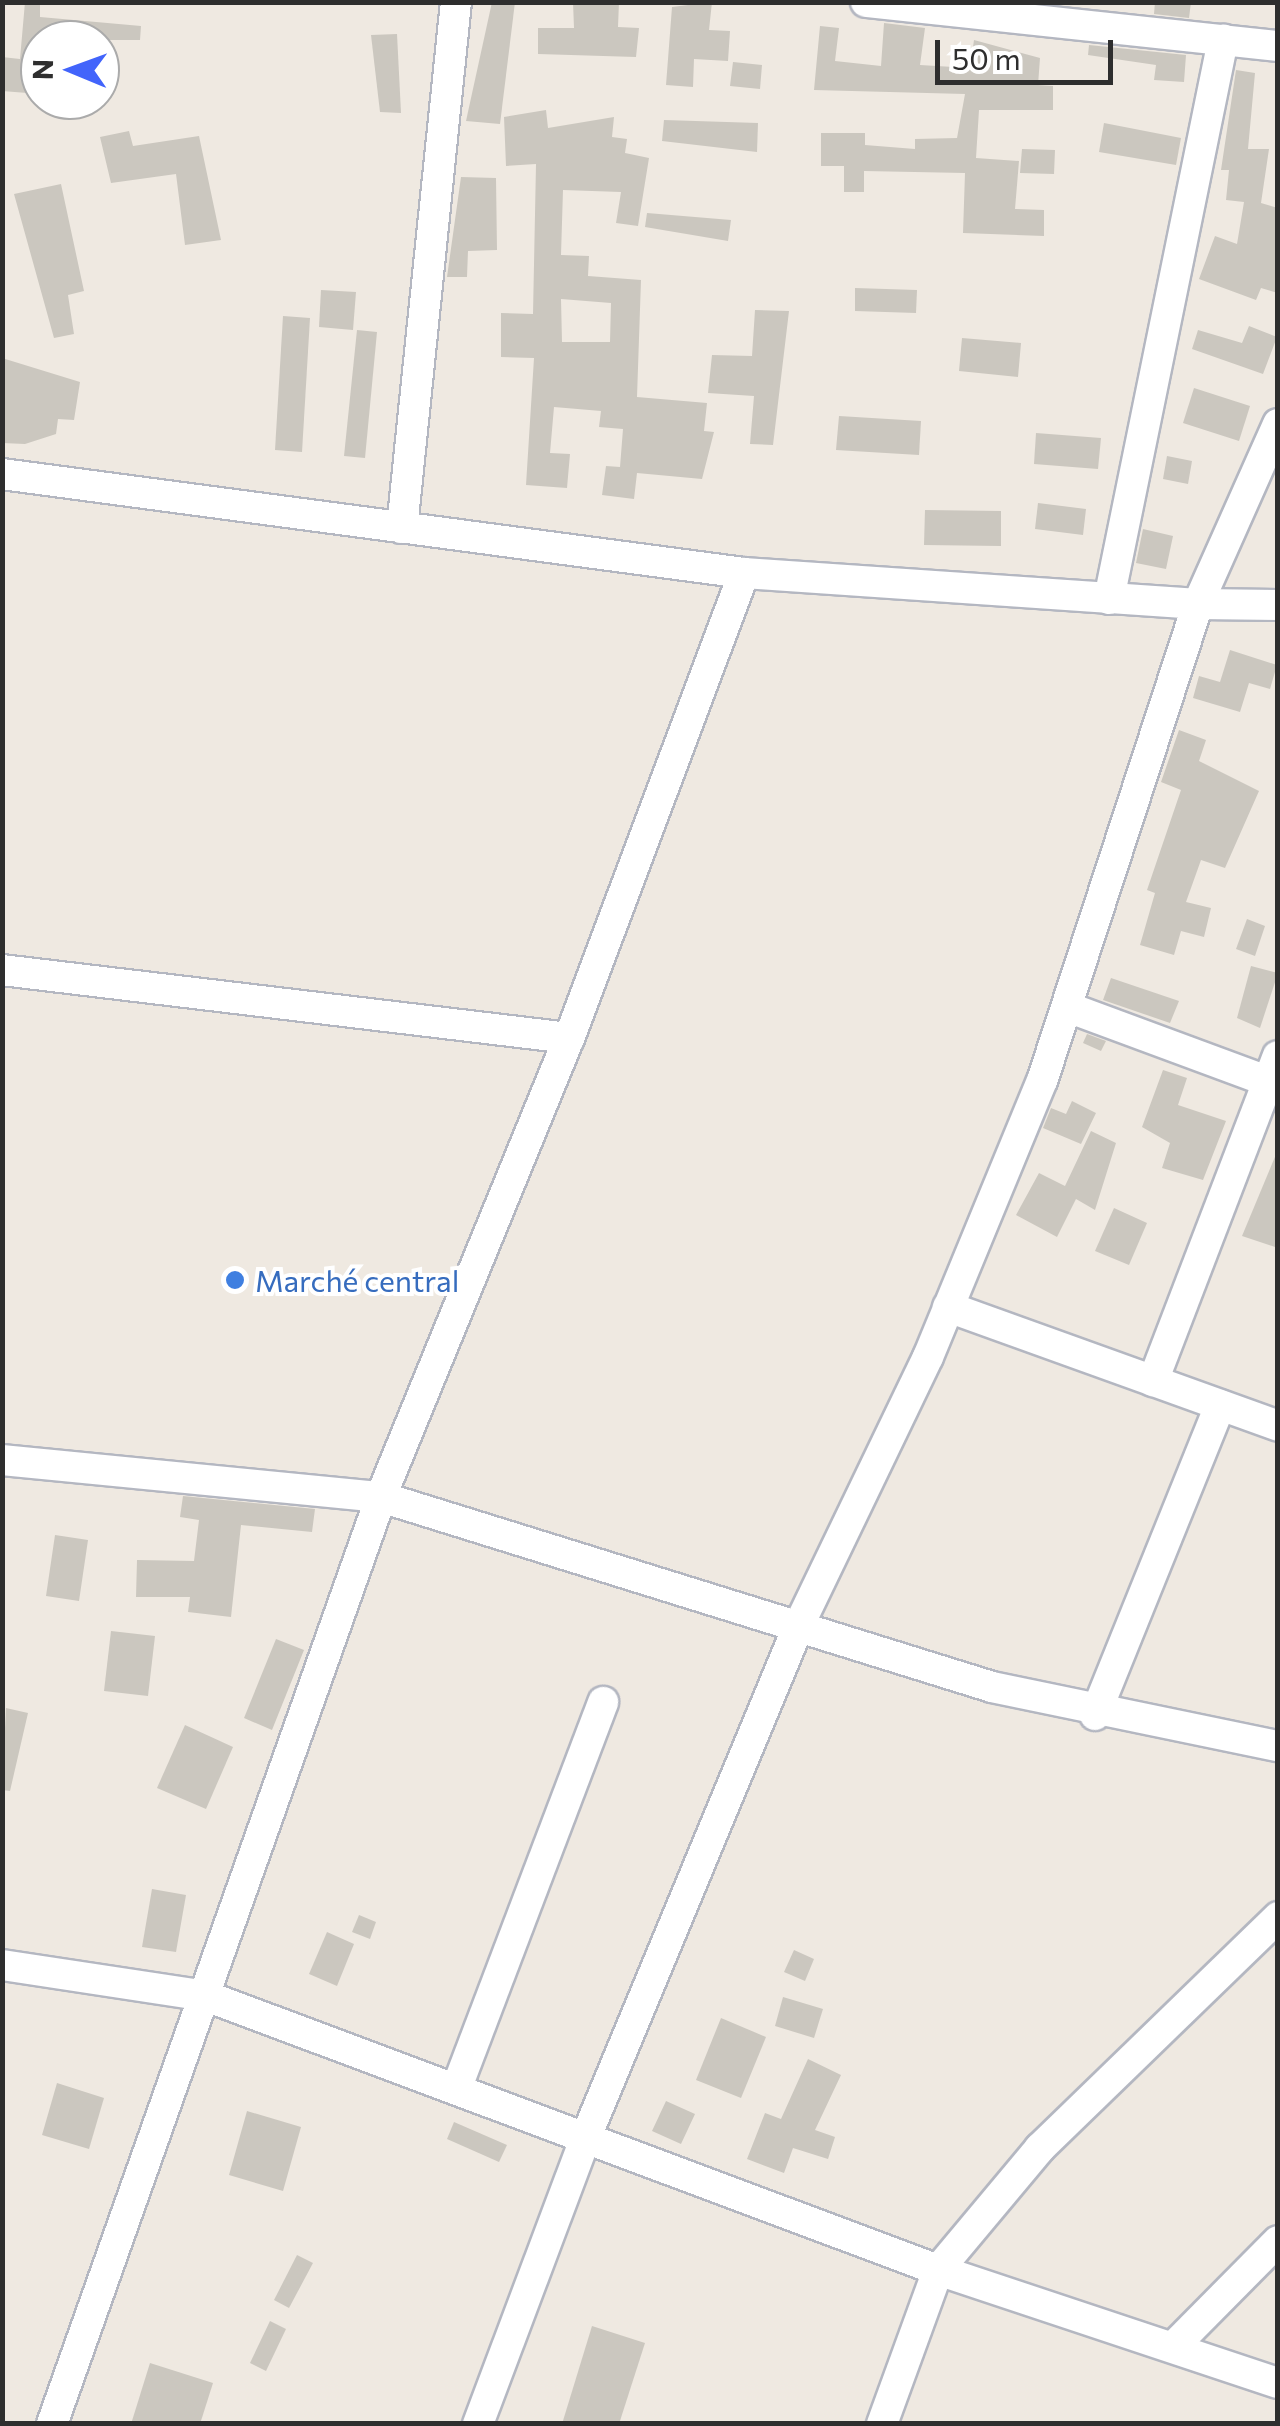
<!DOCTYPE html>
<html>
<head>
<meta charset="utf-8">
<style>
	body { margin:0 }
	#map { position:relative; width:1280px; height:2426px; overflow:hidden; background:#efe9e1; font-family:Commissioner,sans-serif }
	div>[style] { position:absolute }
	[style*='--x'] { left:calc(var(--x)*1px); top:calc(var(--y)*1px); width:calc(var(--w)*1px); rotate:calc(var(--a)*1deg) }
	.building>* { inset:0; background:#cbc7bf }
	.roads { filter:drop-shadow(2px 0 #b4b7c1) drop-shadow(-2px 0 #b4b7c1) drop-shadow(0 2px #b4b7c1) drop-shadow(0 -2px #b4b7c1) }
	.minor>* { height:30px; margin:-15px; padding:0 15px; transform-origin:15px; border-radius:15px; background:#fff }
	.dots>* { width:28px; height:28px; translate:-50% -50%; box-sizing:border-box; border:5px solid #fff; border-radius:50% }
	span { translate:-50% -50%; white-space:nowrap; text-align:center; line-height:1.15; -webkit-text-stroke:8px #fff; paint-order:stroke }
	.shop-label { font-size:30px; color:#366cbe }
	.left { translate:0 -50%; text-align:left }
	.frame { position:absolute; inset:0; border:5px solid #2e2e2e; pointer-events:none }
	.north { position:absolute; left:20px; top:20px; width:100px; height:100px; box-sizing:border-box; background:#fff; border:2px solid #ababab; border-radius:50%; rotate:271deg; font-size:28px; font-weight:700; line-height:40px; text-align:center; color:#2e2e2e }
	.north::after { content:''; display:block; margin:auto; width:35px; height:45px; background:#4264fb; clip-path:polygon(50% 0,100% 100%,50% 72%,0 100%) }
	.scale { position:absolute; left:935px; top:40px; width:178px; height:45px; box-sizing:border-box; border:5px solid #2e2e2e; border-top:0; padding-left:12px; font-size:30px; line-height:35px; white-space:nowrap; color:#2e2e2e; -webkit-text-stroke:8px #fff; paint-order:stroke }
</style>
</head>
<body>
<div id="map">
	<div class="building">
		<div style="clip-path:polygon(25px 2px,40px 2px,40px 17px,141px 26px,140px 40px,40px 40px,40px 94px,2px 91px,2px 57px,20px 59px)"></div>
		<div style="clip-path:polygon(492px 2px,515px 2px,500px 124px,466px 121px)"></div>
		<div style="clip-path:polygon(573px 2px,619px 2px,618px 27px,639px 28px,636px 57px,538px 54px,538px 28px,574px 28px)"></div>
		<div style="clip-path:polygon(712px 2px,709px 30px,730px 31px,728px 61px,694px 59px,693px 87px,666px 85px,672px 7px)"></div>
		<div style="clip-path:polygon(1155px 2px,1191px 2px,1189px 18px,1154px 14px)"></div>
		<div style="clip-path:polygon(884px 23px,925px 28px,920px 65px,970px 68px,974px 40px,1040px 58px,1038px 85px,1053px 86px,1053px 110px,979px 110px,976px 158px,1019px 161px,1015px 209px,1044px 210px,1044px 236px,963px 233px,965px 173px,864px 171px,864px 192px,844px 192px,844px 166px,821px 166px,821px 133px,865px 133px,865px 145px,915px 149px,915px 139px,957px 138px,965px 94px,814px 90px,820px 26px,839px 28px,835px 61px,881px 66px)"></div>
		<div style="clip-path:polygon(397px 34px,401px 113px,380px 112px,371px 35px)"></div>
		<div style="clip-path:polygon(1089px 45px,1186px 55px,1184px 82px,1154px 80px,1156px 65px,1088px 55px)"></div>
		<div style="clip-path:polygon(733px 62px,762px 65px,760px 89px,730px 86px)"></div>
		<div style="clip-path:polygon(1236px 70px,1255px 73px,1248px 149px,1269px 149px,1261px 203px,1278px 208px,1278px 293px,1261px 288px,1256px 300px,1199px 279px,1215px 236px,1237px 244px,1244px 202px,1226px 200px,1229px 170px,1221px 170px)"></div>
		<div style="clip-path:polygon(evenodd,546px 110px,548px 128px,614px 117px,612px 137px,627px 139px,625px 153px,649px 158px,638px 226px,616px 223px,621px 192px,563px 190px,561px 255px,589px 256px,588px 276px,641px 280px,637px 397px,707px 403px,704px 431px,714px 432px,702px 479px,637px 473px,634px 499px,602px 495px,606px 466px,620px 467px,623px 429px,599px 427px,601px 411px,554px 407px,550px 453px,570px 454px,567px 488px,526px 485px,534px 358px,501px 357px,501px 313px,533px 314px,536px 164px,506px 166px,504px 117px,546px 110px,561px 299px,611px 303px,610px 342px,562px 342px,561px 299px)"></div>
		<div style="clip-path:polygon(664px 120px,758px 123px,757px 152px,662px 141px)"></div>
		<div style="clip-path:polygon(1104px 123px,1181px 138px,1176px 165px,1099px 152px)"></div>
		<div style="clip-path:polygon(129px 131px,133px 146px,199px 136px,221px 240px,185px 245px,176px 174px,111px 183px,100px 137px)"></div>
		<div style="clip-path:polygon(1022px 149px,1055px 150px,1054px 174px,1020px 173px)"></div>
		<div style="clip-path:polygon(461px 177px,496px 178px,497px 250px,468px 251px,467px 277px,447px 277px)"></div>
		<div style="clip-path:polygon(61px 184px,84px 291px,68px 295px,74px 334px,54px 338px,14px 194px)"></div>
		<div style="clip-path:polygon(647px 213px,731px 220px,728px 241px,645px 227px)"></div>
		<div style="clip-path:polygon(855px 288px,917px 290px,916px 313px,855px 311px)"></div>
		<div style="clip-path:polygon(321px 290px,356px 292px,353px 330px,319px 327px)"></div>
		<div style="clip-path:polygon(755px 310px,789px 311px,773px 445px,750px 444px,754px 396px,708px 393px,712px 355px,752px 356px)"></div>
		<div style="clip-path:polygon(283px 316px,310px 318px,302px 452px,275px 450px)"></div>
		<div style="clip-path:polygon(1249px 326px,1277px 337px,1263px 374px,1192px 349px,1198px 330px,1242px 343px)"></div>
		<div style="clip-path:polygon(357px 330px,377px 332px,365px 458px,344px 456px)"></div>
		<div style="clip-path:polygon(962px 338px,1021px 343px,1018px 377px,959px 371px)"></div>
		<div style="clip-path:polygon(2px 358px,80px 382px,74px 420px,58px 419px,56px 434px,25px 444px,2px 443px)"></div>
		<div style="clip-path:polygon(1194px 388px,1250px 406px,1239px 441px,1183px 423px)"></div>
		<div style="clip-path:polygon(839px 416px,921px 421px,919px 455px,836px 450px)"></div>
		<div style="clip-path:polygon(1036px 433px,1101px 438px,1098px 469px,1034px 464px)"></div>
		<div style="clip-path:polygon(1167px 456px,1192px 461px,1188px 484px,1163px 479px)"></div>
		<div style="clip-path:polygon(1038px 503px,1086px 509px,1083px 535px,1035px 529px)"></div>
		<div style="clip-path:polygon(925px 510px,1001px 511px,1001px 546px,924px 545px)"></div>
		<div style="clip-path:polygon(1143px 529px,1173px 536px,1166px 569px,1136px 563px)"></div>
		<div style="clip-path:polygon(1230px 650px,1277px 665px,1270px 689px,1249px 683px,1240px 712px,1193px 698px,1199px 676px,1220px 682px)"></div>
		<div style="clip-path:polygon(1179px 730px,1206px 740px,1199px 761px,1259px 791px,1225px 868px,1201px 860px,1186px 902px,1211px 908px,1204px 937px,1181px 931px,1174px 955px,1140px 945px,1155px 893px,1147px 890px,1181px 790px,1161px 782px)"></div>
		<div style="clip-path:polygon(1247px 919px,1265px 926px,1255px 956px,1236px 949px)"></div>
		<div style="clip-path:polygon(1251px 966px,1278px 973px,1260px 1028px,1237px 1018px)"></div>
		<div style="clip-path:polygon(1111px 978px,1179px 1001px,1170px 1023px,1103px 1000px)"></div>
		<div style="clip-path:polygon(1087px 1034px,1106px 1041px,1101px 1051px,1083px 1043px)"></div>
		<div style="clip-path:polygon(1163px 1070px,1187px 1078px,1178px 1105px,1226px 1121px,1203px 1180px,1162px 1168px,1170px 1143px,1142px 1127px)"></div>
		<div style="clip-path:polygon(1072px 1101px,1096px 1113px,1081px 1144px,1043px 1128px,1051px 1108px,1066px 1114px)"></div>
		<div style="clip-path:polygon(1091px 1131px,1116px 1143px,1095px 1210px,1076px 1199px,1057px 1237px,1016px 1215px,1039px 1173px,1065px 1186px)"></div>
		<div style="clip-path:polygon(1277px 1152px,1278px 1152px,1278px 1248px,1242px 1236px)"></div>
		<div style="clip-path:polygon(1114px 1208px,1147px 1223px,1129px 1265px,1095px 1251px)"></div>
		<div style="clip-path:polygon(183px 1496px,315px 1509px,312px 1532px,241px 1525px,231px 1617px,188px 1612px,190px 1597px,136px 1597px,137px 1560px,194px 1561px,199px 1520px,180px 1517px)"></div>
		<div style="clip-path:polygon(55px 1535px,88px 1540px,79px 1601px,46px 1596px)"></div>
		<div style="clip-path:polygon(111px 1631px,155px 1636px,148px 1696px,104px 1691px)"></div>
		<div style="clip-path:polygon(276px 1639px,304px 1650px,272px 1730px,244px 1718px)"></div>
		<div style="clip-path:polygon(6px 1708px,28px 1713px,10px 1791px,2px 1790px)"></div>
		<div style="clip-path:polygon(185px 1725px,233px 1747px,206px 1809px,157px 1788px)"></div>
		<div style="clip-path:polygon(152px 1889px,186px 1895px,176px 1952px,142px 1947px)"></div>
		<div style="clip-path:polygon(359px 1915px,376px 1922px,370px 1939px,352px 1932px)"></div>
		<div style="clip-path:polygon(327px 1932px,354px 1944px,337px 1986px,309px 1974px)"></div>
		<div style="clip-path:polygon(794px 1950px,814px 1959px,805px 1981px,784px 1972px)"></div>
		<div style="clip-path:polygon(783px 1997px,823px 2009px,814px 2038px,775px 2026px)"></div>
		<div style="clip-path:polygon(721px 2018px,766px 2037px,741px 2098px,696px 2080px)"></div>
		<div style="clip-path:polygon(808px 2059px,841px 2075px,815px 2130px,835px 2137px,828px 2159px,793px 2148px,784px 2173px,747px 2159px,765px 2113px,781px 2119px)"></div>
		<div style="clip-path:polygon(57px 2083px,104px 2098px,89px 2149px,42px 2135px)"></div>
		<div style="clip-path:polygon(666px 2101px,695px 2114px,681px 2144px,652px 2131px)"></div>
		<div style="clip-path:polygon(247px 2111px,301px 2127px,283px 2191px,229px 2175px)"></div>
		<div style="clip-path:polygon(454px 2122px,507px 2145px,499px 2162px,447px 2139px)"></div>
		<div style="clip-path:polygon(297px 2255px,313px 2263px,289px 2308px,274px 2300px)"></div>
		<div style="clip-path:polygon(270px 2321px,286px 2329px,266px 2371px,250px 2363px)"></div>
		<div style="clip-path:polygon(592px 2326px,645px 2343px,619px 2424px,562px 2424px)"></div>
		<div style="clip-path:polygon(150px 2363px,213px 2383px,200px 2424px,131px 2424px)"></div>
	</div>
	<div class="roads">
		<div class="minor">
			<div style="--x:866;--y:2;--w:414;--a:6.1"></div>
			<div style="--x:1278;--y:424;--w:197;--a:114"></div>
			<div style="--x:1198;--y:604;--w:80;--a:0.7"></div>
			<div style="--x:2;--y:474;--w:749;--a:7.6"></div>
			<div style="--x:744;--y:573;--w:497;--a:110.6"></div>
			<div style="--x:569;--y:1038;--w:496;--a:112.3"></div>
			<div style="--x:381;--y:1497;--w:984;--a:109.54"></div>
			<div style="--x:402;--y:528;--w:529;--a:-84.14"></div>
			<div style="--x:1109;--y:599;--w:571;--a:-78.47"></div>
			<div style="--x:2;--y:970;--w:571;--a:6.84"></div>
			<div style="--x:1067;--y:1007;--w:225;--a:20.3"></div>
			<div style="--x:948;--y:1307;--w:351;--a:19.8"></div>
			<div style="--x:1153;--y:1381;--w:348;--a:-69"></div>
			<div style="--x:2;--y:1460;--w:381;--a:5.6"></div>
			<div style="--x:381;--y:1497;--w:640;--a:17.27"></div>
			<div style="--x:992;--y:1687;--w:292;--a:11.7"></div>
			<div style="--x:1095;--y:1715;--w:334;--a:-68"></div>
			<div style="--x:2;--y:1965;--w:206;--a:8.6"></div>
			<div style="--x:206;--y:1996;--w:782;--a:20.52"></div>
			<div style="--x:938;--y:2270;--w:358;--a:18.4"></div>
			<div style="--x:457;--y:2087;--w:412;--a:-69.2"></div>
			<div style="--x:1175;--y:2345;--w:146;--a:-45.3"></div>
			<div style="--x:478;--y:2424;--w:304;--a:-69.4"></div>
			<div style="--x:585;--y:2139;--w:557;--a:-67.4"></div>
			<div style="--x:799;--y:1625;--w:297;--a:-64.3"></div>
			<div style="--x:928;--y:1357;--w:299;--a:-67.6"></div>
			<div style="--x:1042;--y:1081;--w:502;--a:-71.89"></div>
			<div style="--x:1198;--y:604;--w:455;--a:-176.1"></div>
			<div style="--x:882;--y:2424;--w:164;--a:-70"></div>
			<div style="--x:938;--y:2270;--w:159;--a:-50.1"></div>
			<div style="--x:1040;--y:2148;--w:332;--a:-44.1"></div>
		</div>
	</div>
	<div class="dots">
		<div style="left:235px;top:1280px;background:#3f7fe0"></div>
	</div>
	<div class="shop-label">
		<span class="left" style="left:255px;top:1280px">Marché central</span>
	</div>
	<div class="frame"></div>
	<div class="north">N</div>
	<div class="scale">50 m</div>
</div>
</body>
</html>
